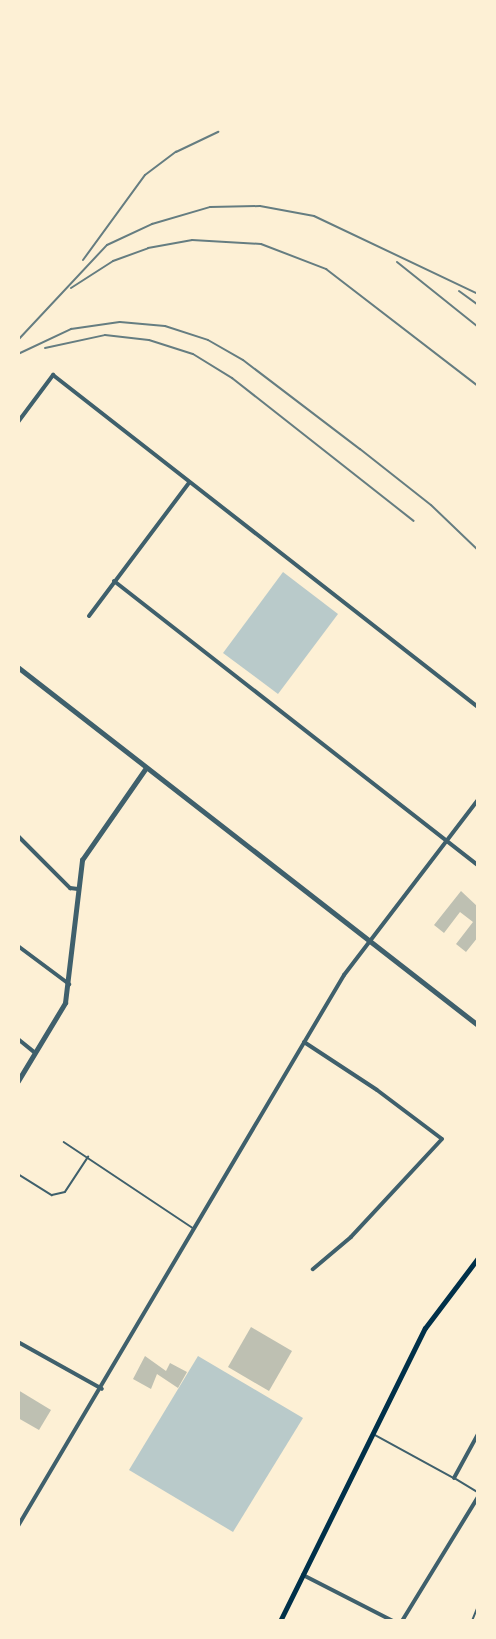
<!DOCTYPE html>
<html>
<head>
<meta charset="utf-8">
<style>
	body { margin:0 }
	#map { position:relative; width:496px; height:1639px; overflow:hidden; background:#fdf0d5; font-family:"PT Sans",sans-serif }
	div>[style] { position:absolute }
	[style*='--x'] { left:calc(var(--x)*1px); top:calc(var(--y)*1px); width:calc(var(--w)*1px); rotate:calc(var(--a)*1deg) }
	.green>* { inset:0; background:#b9caca }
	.building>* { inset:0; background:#bec0b2 }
	.service>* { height:1.5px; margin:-0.75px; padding:0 0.75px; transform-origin:0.75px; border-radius:0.75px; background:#3f606c }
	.minor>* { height:4px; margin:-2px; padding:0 2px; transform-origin:2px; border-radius:2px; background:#3f606c }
	.tertiary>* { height:4.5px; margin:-2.25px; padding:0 2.25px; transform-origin:2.25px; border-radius:2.25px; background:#3f606c }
	.secondary>* { height:5px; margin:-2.5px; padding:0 2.5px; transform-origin:2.5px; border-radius:2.5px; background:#003049 }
	.rail>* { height:2px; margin:-1px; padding:0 1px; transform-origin:1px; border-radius:1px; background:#657d81 }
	span { translate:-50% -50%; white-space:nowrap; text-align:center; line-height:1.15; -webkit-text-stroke:4.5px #fdf0d5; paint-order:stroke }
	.frame { position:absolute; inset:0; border:20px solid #fdf0d5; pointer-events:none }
</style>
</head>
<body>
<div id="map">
	<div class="green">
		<div style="clip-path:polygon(283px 572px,338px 614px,278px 694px,223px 653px)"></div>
		<div style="clip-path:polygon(198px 1356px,303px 1418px,233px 1532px,129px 1470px)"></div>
	</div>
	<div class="building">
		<div style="clip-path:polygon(461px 891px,478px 907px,478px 937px,466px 952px,456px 944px,473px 922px,460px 912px,444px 933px,434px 925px)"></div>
		<div style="clip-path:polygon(251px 1327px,292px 1351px,269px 1391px,228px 1367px)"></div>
		<div style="clip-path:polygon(145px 1356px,166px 1371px,170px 1363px,187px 1372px,178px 1388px,157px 1374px,151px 1389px,133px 1379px)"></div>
		<div style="clip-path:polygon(18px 1390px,51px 1410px,39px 1430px,18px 1418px)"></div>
	</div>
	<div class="service">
		<div style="--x:64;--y:1142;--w:155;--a:33.7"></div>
		<div style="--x:18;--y:1174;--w:40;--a:32"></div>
		<div style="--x:52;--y:1195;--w:13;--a:-13"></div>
		<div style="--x:65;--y:1192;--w:42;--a:-56.7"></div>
		<div style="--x:375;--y:1435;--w:88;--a:28.6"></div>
		<div style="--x:456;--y:1479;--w:26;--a:31"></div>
		<div style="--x:472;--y:1621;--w:16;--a:-68"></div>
	</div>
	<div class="minor">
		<div style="--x:18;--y:422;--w:59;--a:-53.3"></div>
		<div style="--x:53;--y:375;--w:539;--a:38"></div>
		<div style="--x:114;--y:581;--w:462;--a:38"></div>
		<div style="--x:89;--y:616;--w:166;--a:-53.1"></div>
		<div style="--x:18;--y:836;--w:74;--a:45"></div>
		<div style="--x:70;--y:888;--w:8;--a:7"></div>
		<div style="--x:18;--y:946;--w:64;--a:36.7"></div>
		<div style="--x:18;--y:1039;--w:22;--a:39"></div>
		<div style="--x:304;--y:1042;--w:87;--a:33.3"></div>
		<div style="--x:377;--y:1090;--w:81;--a:37"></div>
		<div style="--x:442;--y:1139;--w:134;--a:132.9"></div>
		<div style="--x:351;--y:1237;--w:50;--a:139.9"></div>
		<div style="--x:18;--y:1342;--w:96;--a:29.2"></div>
		<div style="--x:454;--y:1478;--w:50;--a:-61.4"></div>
		<div style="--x:18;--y:1526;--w:640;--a:-59.39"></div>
		<div style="--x:344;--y:975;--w:220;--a:-52.6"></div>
		<div style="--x:303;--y:1575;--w:101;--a:27.1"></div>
		<div style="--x:402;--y:1621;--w:145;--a:-58.5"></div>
	</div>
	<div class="tertiary">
		<div style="--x:18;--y:667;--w:583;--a:37.89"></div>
		<div style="--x:18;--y:1081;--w:91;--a:-58.9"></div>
		<div style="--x:65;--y:1003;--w:144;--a:-83.2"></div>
		<div style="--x:82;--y:860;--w:112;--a:-55.2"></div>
	</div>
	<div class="secondary">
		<div style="--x:280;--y:1621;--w:327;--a:-63.7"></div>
		<div style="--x:425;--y:1328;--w:88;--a:-52.9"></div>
	</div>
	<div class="rail">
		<div style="--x:83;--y:260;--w:105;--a:-53.9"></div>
		<div style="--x:145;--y:175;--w:39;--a:-37"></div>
		<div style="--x:176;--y:152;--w:47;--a:-25.5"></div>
		<div style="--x:397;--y:262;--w:104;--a:38.7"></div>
		<div style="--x:71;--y:288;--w:50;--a:-32.7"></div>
		<div style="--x:113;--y:261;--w:37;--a:-20"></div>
		<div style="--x:148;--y:248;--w:45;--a:-10.3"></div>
		<div style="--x:192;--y:240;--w:69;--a:3.3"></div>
		<div style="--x:261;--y:244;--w:70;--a:21"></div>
		<div style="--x:326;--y:269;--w:192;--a:37.6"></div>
		<div style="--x:459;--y:291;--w:24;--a:36"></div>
		<div style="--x:18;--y:340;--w:130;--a:-46.9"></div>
		<div style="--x:107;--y:245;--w:50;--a:-25"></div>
		<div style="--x:152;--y:224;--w:60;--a:-16.3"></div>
		<div style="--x:210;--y:207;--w:50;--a:-1.1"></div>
		<div style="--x:260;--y:206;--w:55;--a:10.5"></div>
		<div style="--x:314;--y:216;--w:182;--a:25.4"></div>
		<div style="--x:45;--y:348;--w:61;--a:-12.2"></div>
		<div style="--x:105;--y:335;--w:44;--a:6.5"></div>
		<div style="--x:149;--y:340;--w:46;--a:17.7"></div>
		<div style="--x:193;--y:354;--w:46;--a:31.6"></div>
		<div style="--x:232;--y:378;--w:231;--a:38.2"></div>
		<div style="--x:18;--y:354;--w:59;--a:-25.3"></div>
		<div style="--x:71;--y:329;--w:49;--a:-8.1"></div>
		<div style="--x:120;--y:322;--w:45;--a:5.1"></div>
		<div style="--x:165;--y:326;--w:45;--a:18"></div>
		<div style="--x:208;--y:340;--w:40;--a:29.7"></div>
		<div style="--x:243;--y:360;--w:147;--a:37.3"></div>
		<div style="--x:360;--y:449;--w:90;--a:38.3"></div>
		<div style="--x:431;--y:505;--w:65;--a:43.8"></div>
	</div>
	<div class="frame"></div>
</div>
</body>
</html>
